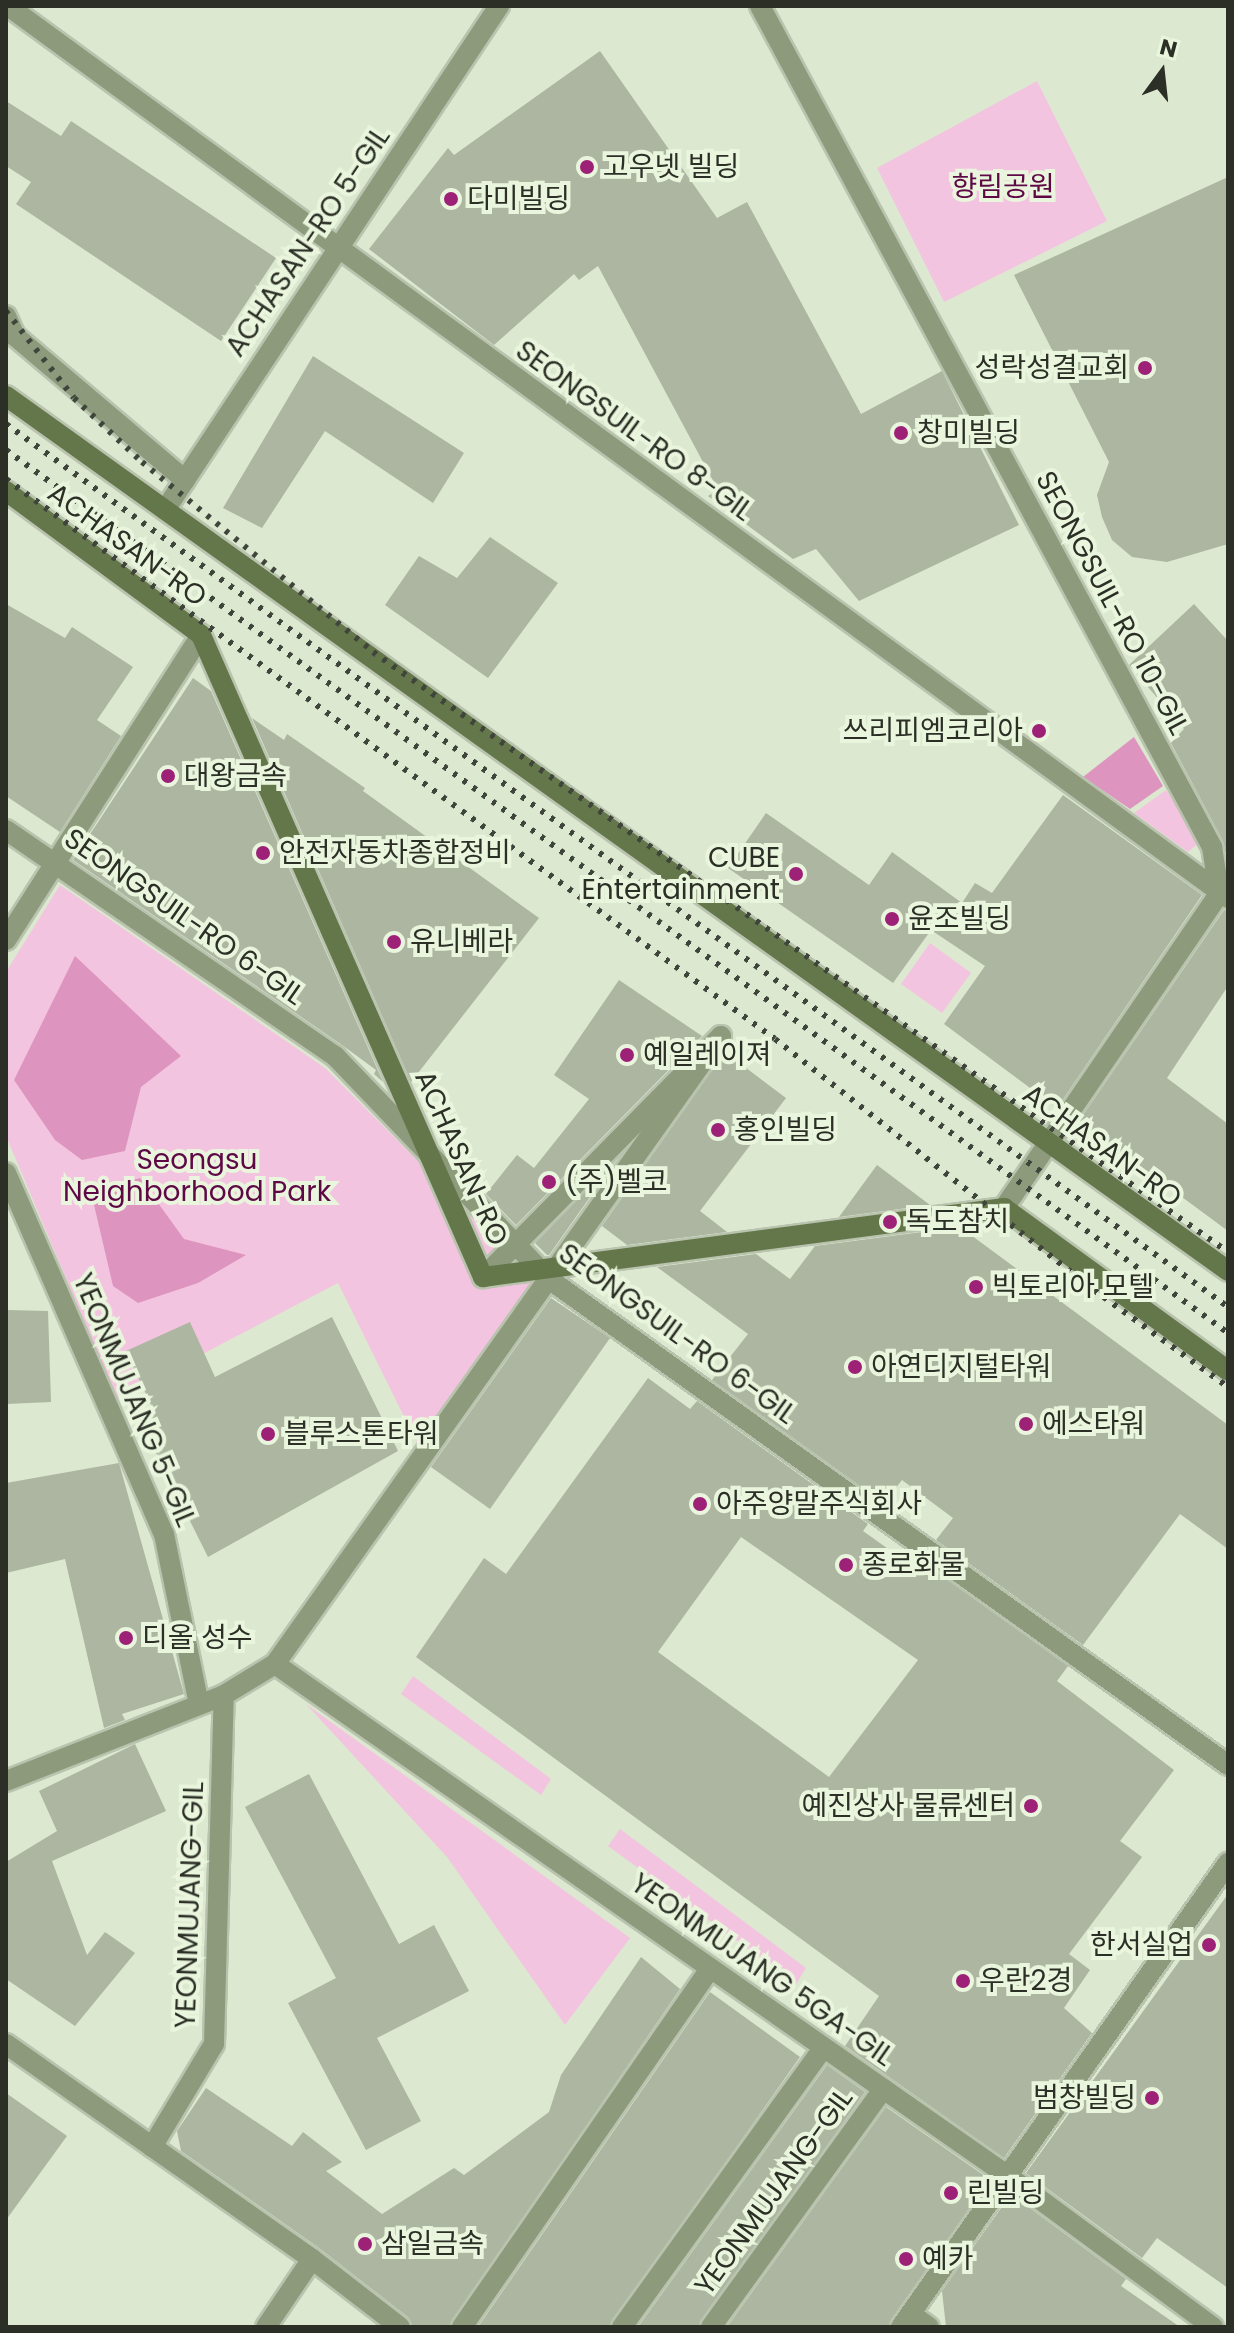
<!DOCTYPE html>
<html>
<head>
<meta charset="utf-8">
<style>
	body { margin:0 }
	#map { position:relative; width:1234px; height:2333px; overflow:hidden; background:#dde8d0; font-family:Poppins,"Noto Sans KR",sans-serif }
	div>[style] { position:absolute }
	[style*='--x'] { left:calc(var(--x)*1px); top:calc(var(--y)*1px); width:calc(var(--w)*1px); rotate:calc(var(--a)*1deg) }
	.green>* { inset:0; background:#f3c4df }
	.forest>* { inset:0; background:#dd95bf }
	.building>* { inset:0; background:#acb6a0 }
	.roads { filter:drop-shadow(2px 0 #b9c3ae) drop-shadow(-2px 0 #b9c3ae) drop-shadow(0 2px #b9c3ae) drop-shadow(0 -2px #b9c3ae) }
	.minor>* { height:20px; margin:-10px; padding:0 10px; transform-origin:10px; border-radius:10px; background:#8d9a7c }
	.tertiary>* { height:20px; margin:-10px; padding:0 10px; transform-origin:10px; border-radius:10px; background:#8d9a7c }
	.secondary>* { height:20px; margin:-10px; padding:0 10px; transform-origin:10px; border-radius:10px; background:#64774a }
	.rail>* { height:6px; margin-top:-3px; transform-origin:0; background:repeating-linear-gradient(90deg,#40453b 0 4px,transparent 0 12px) }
	.dots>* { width:22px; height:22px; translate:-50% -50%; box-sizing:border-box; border:4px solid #eaf5dd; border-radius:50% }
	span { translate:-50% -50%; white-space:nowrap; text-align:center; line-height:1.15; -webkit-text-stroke:8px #eaf5dd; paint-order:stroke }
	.poi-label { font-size:28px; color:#2b2f26 }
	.left { translate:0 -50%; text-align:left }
	.right { translate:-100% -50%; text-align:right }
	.park-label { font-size:28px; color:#5f0846 }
	.street-label { font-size:28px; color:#2b2f26 }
	.frame { position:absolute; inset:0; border:8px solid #2b2f26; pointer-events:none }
	.north { position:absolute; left:1122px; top:32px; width:80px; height:80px; -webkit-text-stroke:6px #eaf5dd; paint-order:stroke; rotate:15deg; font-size:22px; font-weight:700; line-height:32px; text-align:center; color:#2b2f26 }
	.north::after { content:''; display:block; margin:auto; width:28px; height:36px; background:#2b2f26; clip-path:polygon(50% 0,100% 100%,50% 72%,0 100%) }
</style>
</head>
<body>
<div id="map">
	<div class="green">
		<div style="clip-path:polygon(1037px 81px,1107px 221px,944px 302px,877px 168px)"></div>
		<div style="clip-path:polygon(1166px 790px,1201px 841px,1188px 852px,1134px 813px)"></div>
		<div style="clip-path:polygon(60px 885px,325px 1068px,535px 1278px,419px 1447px,338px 1283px,117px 1399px,6px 1136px,6px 972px)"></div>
		<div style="clip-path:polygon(930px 943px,971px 973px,942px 1013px,901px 984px)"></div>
		<div style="clip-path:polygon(413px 1676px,551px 1779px,541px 1795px,401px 1694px)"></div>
		<div style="clip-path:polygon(306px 1704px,630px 1938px,565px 2025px,447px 1857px)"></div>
		<div style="clip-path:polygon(620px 1829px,806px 1968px,796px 1984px,608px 1846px)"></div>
	</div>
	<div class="forest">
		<div style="clip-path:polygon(1134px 737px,1163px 786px,1130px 809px,1083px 777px)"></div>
		<div style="clip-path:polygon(75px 956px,181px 1056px,141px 1087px,125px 1151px,82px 1160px,55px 1140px,14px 1080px)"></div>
		<div style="clip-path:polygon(140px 1178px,184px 1239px,246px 1255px,198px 1283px,138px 1303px,113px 1286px,91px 1192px)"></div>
	</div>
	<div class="building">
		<div style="clip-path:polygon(600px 51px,717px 218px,747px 202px,861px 414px,942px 371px,1019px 525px,859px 601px,816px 549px,793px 559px,708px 496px,718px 490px,598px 266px,579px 280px,574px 274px,494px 345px,369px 249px,448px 148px,454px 155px)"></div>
		<div style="clip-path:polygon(6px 101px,61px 136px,71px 121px,276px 258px,221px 341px,16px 204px,31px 182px,6px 166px)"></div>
		<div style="clip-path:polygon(1228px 177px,1228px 544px,1167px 562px,1132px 557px,1112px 540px,1102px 517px,1097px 495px,1109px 462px,1014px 275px)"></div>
		<div style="clip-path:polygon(313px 356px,464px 453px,433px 503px,325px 431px,262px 528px,223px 508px)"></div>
		<div style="clip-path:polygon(490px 537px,558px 583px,488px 678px,385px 605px,419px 556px,457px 578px)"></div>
		<div style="clip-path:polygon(6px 604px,65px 638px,72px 627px,133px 667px,97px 720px,121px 736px,60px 832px,6px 796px)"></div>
		<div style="clip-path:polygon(1194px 604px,1228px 641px,1228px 864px,1223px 841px,1171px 743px,1184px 729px,1129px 665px)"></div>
		<div style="clip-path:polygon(193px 678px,211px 691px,383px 1082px,374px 1074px,376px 1070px,342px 1045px,73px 860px)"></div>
		<div style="clip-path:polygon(252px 718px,284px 740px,287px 734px,365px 788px,363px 791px,539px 918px,411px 1082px)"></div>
		<div style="clip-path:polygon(1063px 795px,1202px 895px,1057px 1108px,944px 1024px,985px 966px,931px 930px,893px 983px,728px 868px,766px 813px,869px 885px,892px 852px,962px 903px,975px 883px,992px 893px)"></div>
		<div style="clip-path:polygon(1224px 910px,1228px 911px,1228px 986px,1167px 1078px,1228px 1124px,1228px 1231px,1079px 1121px)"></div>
		<div style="clip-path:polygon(619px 980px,702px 1036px,516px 1225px,486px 1194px,517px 1155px,534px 1168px,589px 1099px,554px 1075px)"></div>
		<div style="clip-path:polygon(725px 1052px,786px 1098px,700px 1211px,727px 1232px,627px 1245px,602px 1226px)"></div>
		<div style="clip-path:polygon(617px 1159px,549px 1255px,547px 1255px,535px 1243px)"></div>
		<div style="clip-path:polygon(877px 1165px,930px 1205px,839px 1217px)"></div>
		<div style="clip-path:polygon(960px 1227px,1228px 1425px,1228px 1549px,1180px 1514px,1083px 1645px,936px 1540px,953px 1518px,902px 1480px,884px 1503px,712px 1380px,748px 1334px,657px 1267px,756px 1254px,790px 1279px,815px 1246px)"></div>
		<div style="clip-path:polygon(551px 1298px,610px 1338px,490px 1509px,431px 1467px)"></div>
		<div style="clip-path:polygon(6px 1310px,48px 1311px,51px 1402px,6px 1404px)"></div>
		<div style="clip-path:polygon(332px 1317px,398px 1451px,208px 1557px,138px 1417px,153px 1409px,126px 1351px,190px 1322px,215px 1377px)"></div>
		<div style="clip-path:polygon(evenodd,648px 1378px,690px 1409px,697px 1401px,868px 1524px,863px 1531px,915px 1568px,921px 1561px,1068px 1666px,1057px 1681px,1174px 1770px,1120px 1841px,1142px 1857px,1069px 1954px,1090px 1970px,1064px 2008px,1092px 2033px,1004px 2158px,845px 2046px,879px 1996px,416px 1657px,484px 1558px,506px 1574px,648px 1378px,741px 1537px,918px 1660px,829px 1777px,658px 1652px,741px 1537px)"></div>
		<div style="clip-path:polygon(119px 1463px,184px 1694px,122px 1714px,125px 1720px,104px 1728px,65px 1559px,6px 1573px,6px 1483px)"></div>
		<div style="clip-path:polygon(135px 1744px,166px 1811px,52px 1861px,87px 1955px,105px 1932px,135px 1953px,75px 2026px,6px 1979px,6px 1862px,57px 1831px,39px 1791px)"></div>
		<div style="clip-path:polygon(309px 1774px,399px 1944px,434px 1925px,469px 1991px,377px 2038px,421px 2121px,366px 2150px,288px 2003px,336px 1978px,245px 1807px)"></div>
		<div style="clip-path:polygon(1228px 1894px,1228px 2288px,1157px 2238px,1142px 2258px,1026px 2173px)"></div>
		<div style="clip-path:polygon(641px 1957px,680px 1989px,449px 2327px,413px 2327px,408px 2317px,319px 2248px,181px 2151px,177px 2131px,206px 2088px,292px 2146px,303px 2132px,342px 2162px,326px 2171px,382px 2214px,454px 2168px,464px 2175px,549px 2112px,561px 2075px)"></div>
		<div style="clip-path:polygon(710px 1992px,800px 2057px,609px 2327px,478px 2327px)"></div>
		<div style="clip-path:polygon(827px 2065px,865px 2092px,698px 2327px,638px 2327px)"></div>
		<div style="clip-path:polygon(6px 2093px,67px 2136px,6px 2220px)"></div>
		<div style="clip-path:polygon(886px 2107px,989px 2179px,888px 2327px,727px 2327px)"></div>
		<div style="clip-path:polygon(1011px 2194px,1126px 2279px,1121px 2286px,1180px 2327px,946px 2327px,942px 2291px)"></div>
	</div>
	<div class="roads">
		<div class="minor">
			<div style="--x:8;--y:6;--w:1511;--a:36.17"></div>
			<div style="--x:760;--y:6;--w:955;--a:61.74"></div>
			<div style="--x:1212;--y:847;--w:46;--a:81.2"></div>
			<div style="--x:6;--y:316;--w:22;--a:66"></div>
			<div style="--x:15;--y:336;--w:223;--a:40.3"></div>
			<div style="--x:165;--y:510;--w:605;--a:-56.47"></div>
			<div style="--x:6;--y:830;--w:399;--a:34.5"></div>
			<div style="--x:335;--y:1056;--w:309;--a:46.2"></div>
			<div style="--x:549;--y:1279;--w:835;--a:35.59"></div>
			<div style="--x:6;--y:940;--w:362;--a:-57.4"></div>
			<div style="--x:6;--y:1173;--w:394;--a:66.4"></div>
			<div style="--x:164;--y:1534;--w:174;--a:78.4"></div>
			<div style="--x:275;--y:1664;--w:894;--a:34.93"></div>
			<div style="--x:1008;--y:2176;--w:255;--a:36.4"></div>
			<div style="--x:6;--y:1781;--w:234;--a:-21.5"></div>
			<div style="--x:224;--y:1695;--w:60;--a:-31.3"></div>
			<div style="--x:275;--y:1664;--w:770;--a:-54.62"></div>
			<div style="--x:721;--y:1036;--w:339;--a:134.6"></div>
			<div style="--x:6;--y:2044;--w:374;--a:35.1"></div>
			<div style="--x:312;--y:2259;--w:111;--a:37.7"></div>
			<div style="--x:152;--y:2147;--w:120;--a:-59"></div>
			<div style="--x:214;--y:2044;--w:349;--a:-88.4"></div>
			<div style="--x:911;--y:2314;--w:22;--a:36"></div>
			<div style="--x:266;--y:2327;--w:82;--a:-55.9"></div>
			<div style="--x:462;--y:2327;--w:436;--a:-55.3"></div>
			<div style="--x:622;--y:2327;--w:344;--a:-54.2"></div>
			<div style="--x:711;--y:2327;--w:294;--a:-54.1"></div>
			<div style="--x:901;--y:2327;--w:568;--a:-54.83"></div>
		</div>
		<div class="tertiary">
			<div style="--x:1004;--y:1208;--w:396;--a:-55.6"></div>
		</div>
		<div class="secondary">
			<div style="--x:6;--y:396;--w:1503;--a:35.6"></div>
			<div style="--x:6;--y:491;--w:242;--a:36.4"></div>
			<div style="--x:201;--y:635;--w:701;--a:66.29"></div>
			<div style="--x:483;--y:1277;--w:526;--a:-7.54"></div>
			<div style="--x:1004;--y:1208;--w:277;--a:36"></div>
		</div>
	</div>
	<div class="rail">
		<div style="--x:6;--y:311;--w:110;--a:52"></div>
		<div style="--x:74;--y:398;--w:93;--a:43.3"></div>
		<div style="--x:142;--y:462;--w:299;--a:39.4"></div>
		<div style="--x:373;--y:652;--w:1045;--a:35.06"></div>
		<div style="--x:6;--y:424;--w:1508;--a:35.85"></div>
		<div style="--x:6;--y:450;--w:1508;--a:35.85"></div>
		<div style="--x:6;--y:479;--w:951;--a:36.06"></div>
		<div style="--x:775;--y:1039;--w:406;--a:38.2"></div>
		<div style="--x:1094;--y:1290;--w:165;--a:35.9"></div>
	</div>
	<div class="dots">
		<div style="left:587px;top:167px;background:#9d2177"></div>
		<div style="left:451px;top:199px;background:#9d2177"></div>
		<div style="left:1145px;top:368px;background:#9d2177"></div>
		<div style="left:901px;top:433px;background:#9d2177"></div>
		<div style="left:1039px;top:731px;background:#9d2177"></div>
		<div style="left:168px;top:776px;background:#9d2177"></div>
		<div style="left:263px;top:853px;background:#9d2177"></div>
		<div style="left:796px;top:874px;background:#9d2177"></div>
		<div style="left:892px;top:919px;background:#9d2177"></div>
		<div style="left:394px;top:942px;background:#9d2177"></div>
		<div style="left:627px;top:1055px;background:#9d2177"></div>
		<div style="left:718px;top:1130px;background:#9d2177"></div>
		<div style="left:549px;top:1182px;background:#9d2177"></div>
		<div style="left:890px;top:1222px;background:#9d2177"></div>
		<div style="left:976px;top:1287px;background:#9d2177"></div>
		<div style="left:855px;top:1367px;background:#9d2177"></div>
		<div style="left:1026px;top:1424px;background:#9d2177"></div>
		<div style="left:268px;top:1434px;background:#9d2177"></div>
		<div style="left:700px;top:1504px;background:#9d2177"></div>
		<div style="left:846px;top:1565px;background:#9d2177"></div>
		<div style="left:126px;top:1638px;background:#9d2177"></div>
		<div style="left:1031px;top:1806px;background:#9d2177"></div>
		<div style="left:1209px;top:1945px;background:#9d2177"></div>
		<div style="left:963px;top:1981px;background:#9d2177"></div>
		<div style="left:1152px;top:2098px;background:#9d2177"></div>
		<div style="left:951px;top:2193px;background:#9d2177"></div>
		<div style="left:365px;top:2244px;background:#9d2177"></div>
		<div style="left:906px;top:2259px;background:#9d2177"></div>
	</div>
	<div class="poi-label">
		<span class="left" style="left:603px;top:167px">고우넷 빌딩</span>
		<span class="left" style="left:467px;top:199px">다미빌딩</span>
		<span class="right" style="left:1129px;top:368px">성락성결교회</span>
		<span class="left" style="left:917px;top:433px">창미빌딩</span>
		<span class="right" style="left:1023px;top:731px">쓰리피엠코리아</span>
		<span class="left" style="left:184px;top:776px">대왕금속</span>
		<span class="left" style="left:279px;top:853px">안전자동차종합정비</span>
		<span class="right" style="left:780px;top:874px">CUBE<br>Entertainment</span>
		<span class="left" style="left:908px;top:919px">윤조빌딩</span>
		<span class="left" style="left:410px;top:942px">유니베라</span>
		<span class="left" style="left:643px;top:1055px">예일레이져</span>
		<span class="left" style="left:734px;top:1130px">홍인빌딩</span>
		<span class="left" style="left:565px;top:1182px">(주)벨코</span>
		<span class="left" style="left:906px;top:1222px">독도참치</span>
		<span class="left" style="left:992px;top:1287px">빅토리아 모텔</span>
		<span class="left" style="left:871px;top:1367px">아연디지털타워</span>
		<span class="left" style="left:1042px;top:1424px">에스타워</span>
		<span class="left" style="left:284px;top:1434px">블루스톤타워</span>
		<span class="left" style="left:716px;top:1504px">아주양말주식회사</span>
		<span class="left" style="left:862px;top:1565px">종로화물</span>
		<span class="left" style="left:142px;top:1638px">디올 성수</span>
		<span class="right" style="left:1015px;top:1806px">예진상사 물류센터</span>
		<span class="right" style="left:1193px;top:1945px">한서실업</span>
		<span class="left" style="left:979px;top:1981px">우란2경</span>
		<span class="right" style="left:1136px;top:2098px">범창빌딩</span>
		<span class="left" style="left:967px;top:2193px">린빌딩</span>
		<span class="left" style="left:381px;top:2244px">삼일금속</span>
		<span class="left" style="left:922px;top:2259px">예카</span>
	</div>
	<div class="park-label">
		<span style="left:1003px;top:187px">향림공원</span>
		<span style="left:197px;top:1176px">Seongsu<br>Neighborhood Park</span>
	</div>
	<div class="street-label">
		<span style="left:308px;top:242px;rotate:-56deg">ACHASAN-RO 5-GIL</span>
		<span style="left:634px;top:431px;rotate:36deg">SEONGSUIL-RO 8-GIL</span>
		<span style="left:127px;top:545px;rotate:36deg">ACHASAN-RO</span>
		<span style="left:1112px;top:603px;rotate:62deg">SEONGSUIL-RO 10-GIL</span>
		<span style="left:184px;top:917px;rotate:35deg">SEONGSUIL-RO 6-GIL</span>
		<span style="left:1102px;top:1146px;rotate:36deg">ACHASAN-RO</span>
		<span style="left:461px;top:1158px;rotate:66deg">ACHASAN-RO</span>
		<span style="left:677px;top:1334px;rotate:36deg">SEONGSUIL-RO 6-GIL</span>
		<span style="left:134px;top:1400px;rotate:67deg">YEONMUJANG 5-GIL</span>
		<span style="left:190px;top:1905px;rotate:-88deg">YEONMUJANG-GIL</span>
		<span style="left:762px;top:1970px;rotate:35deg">YEONMUJANG 5GA-GIL</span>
		<span style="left:774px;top:2192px;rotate:-54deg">YEONMUJANG-GIL</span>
	</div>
	<div class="frame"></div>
	<div class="north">N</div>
</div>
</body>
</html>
